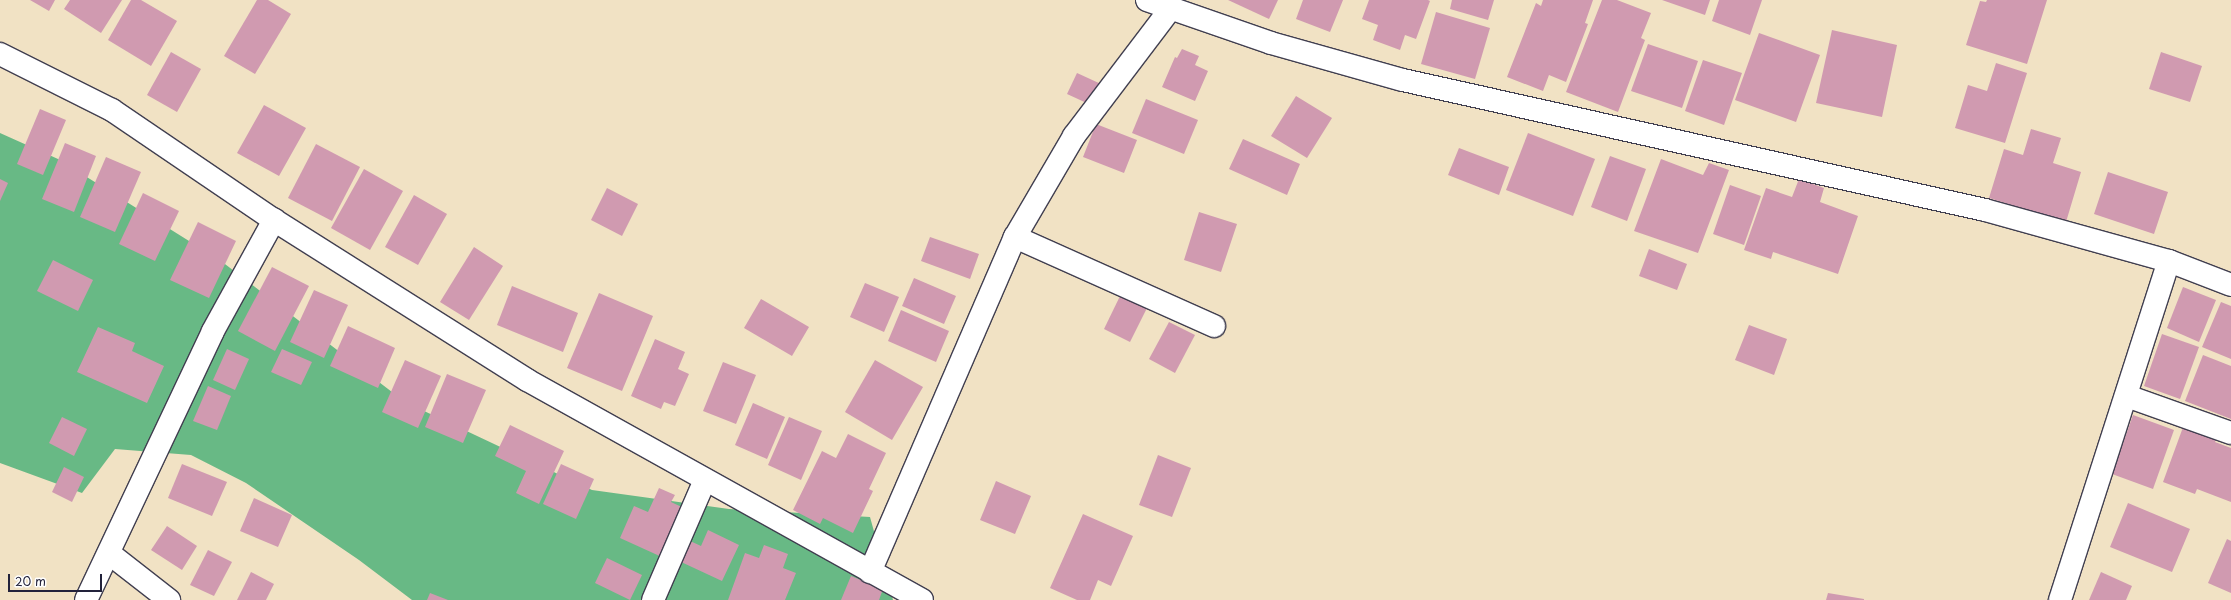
<!DOCTYPE html>
<html>
<head>
<meta charset="utf-8">
<style>
	body { margin:0 }
	#map { position:relative; width:2231px; height:600px; overflow:hidden; background:#f1e2c4; font-family:"Playpen Sans",sans-serif }
	div>[style] { position:absolute }
	[style*='--x'] { left:calc(var(--x)*1px); top:calc(var(--y)*1px); width:calc(var(--w)*1px); rotate:calc(var(--a)*1deg) }
	.forest>* { inset:0; background:#68b985 }
	.building>* { inset:0; background:#d09ab0 }
	.roads { filter:drop-shadow(1px 0 #413f50) drop-shadow(-1px 0 #413f50) drop-shadow(0 1px #413f50) drop-shadow(0 -1px #413f50) }
	.street>* { height:22px; margin:-11px; padding:0 11px; transform-origin:11px; border-radius:11px; background:#fff }
	span { translate:-50% -50%; white-space:nowrap; text-align:center; line-height:1.15; -webkit-text-stroke:4px #fff; paint-order:stroke }
	.scale { position:absolute; left:8px; top:574px; width:94px; height:18px; box-sizing:border-box; border:2px solid #22223b; border-top:0; padding-left:5px; font-size:12px; line-height:14px; white-space:nowrap; color:#22223b; -webkit-text-stroke:3px #fff; paint-order:stroke }
</style>
</head>
<body>
<div id="map">
	<div class="forest">
		<div style="clip-path:polygon(0 133px,58px 159px,221px 261px,405px 402px,592px 490px,729px 509px,870px 517px,893px 600px,412px 600px,359px 560px,246px 483px,191px 455px,115px 449px,82px 493px,0 463px)"></div>
	</div>
	<div class="building">
		<div style="clip-path:polygon(30px 0,55px 0,49px 11px)"></div>
		<div style="clip-path:polygon(70px 0,122px 0,101px 33px,64px 9px)"></div>
		<div style="clip-path:polygon(131px 0,141px 0,177px 21px,151px 66px,108px 40px)"></div>
		<div style="clip-path:polygon(257px 0,268px 0,291px 14px,255px 74px,224px 56px)"></div>
		<div style="clip-path:polygon(1228px 0,1278px 0,1269px 19px)"></div>
		<div style="clip-path:polygon(1303px 0,1343px 0,1330px 32px,1296px 19px)"></div>
		<div style="clip-path:polygon(1369px 0,1428px 0,1430px 1px,1416px 39px,1405px 35px,1400px 50px,1373px 40px,1378px 25px,1362px 19px)"></div>
		<div style="clip-path:polygon(1452px 0,1494px 0,1488px 20px,1450px 9px)"></div>
		<div style="clip-path:polygon(1543px 0,1593px 0,1585px 23px,1588px 24px,1566px 82px,1549px 75px,1543px 91px,1507px 77px,1536px 3px,1541px 6px)"></div>
		<div style="clip-path:polygon(1602px 0,1617px 0,1651px 13px,1641px 38px,1645px 40px,1618px 112px,1566px 92px)"></div>
		<div style="clip-path:polygon(1662px 0,1710px 0,1705px 15px)"></div>
		<div style="clip-path:polygon(1719px 0,1762px 0,1750px 35px,1712px 21px)"></div>
		<div style="clip-path:polygon(1987px 0,2047px 0,2027px 64px,1966px 45px,1980px 1px,1986px 2px)"></div>
		<div style="clip-path:polygon(1436px 12px,1490px 28px,1475px 79px,1421px 64px)"></div>
		<div style="clip-path:polygon(1832px 30px,1897px 45px,1882px 117px,1816px 103px)"></div>
		<div style="clip-path:polygon(1759px 33px,1820px 55px,1796px 122px,1735px 100px)"></div>
		<div style="clip-path:polygon(1648px 44px,1698px 61px,1682px 108px,1631px 91px)"></div>
		<div style="clip-path:polygon(1182px 49px,1199px 56px,1195px 65px,1208px 71px,1195px 101px,1162px 87px,1175px 57px,1177px 58px)"></div>
		<div style="clip-path:polygon(171px 52px,201px 69px,177px 112px,147px 95px)"></div>
		<div style="clip-path:polygon(2161px 52px,2202px 66px,2190px 102px,2149px 89px)"></div>
		<div style="clip-path:polygon(1703px 60px,1742px 73px,1724px 125px,1685px 111px)"></div>
		<div style="clip-path:polygon(1996px 63px,2027px 73px,2005px 143px,1955px 128px,1968px 85px,1987px 91px)"></div>
		<div style="clip-path:polygon(1077px 73px,1101px 84px,1091px 105px,1067px 94px)"></div>
		<div style="clip-path:polygon(1296px 96px,1332px 118px,1307px 158px,1271px 136px)"></div>
		<div style="clip-path:polygon(1146px 99px,1198px 120px,1184px 154px,1132px 133px)"></div>
		<div style="clip-path:polygon(264px 105px,306px 128px,279px 176px,237px 153px)"></div>
		<div style="clip-path:polygon(40px 109px,66px 120px,43px 175px,17px 164px)"></div>
		<div style="clip-path:polygon(1096px 124px,1137px 140px,1124px 173px,1083px 157px)"></div>
		<div style="clip-path:polygon(2031px 129px,2061px 138px,2053px 163px,2081px 172px,2066px 222px,1989px 198px,2004px 149px,2023px 155px)"></div>
		<div style="clip-path:polygon(1528px 133px,1595px 159px,1573px 216px,1506px 190px)"></div>
		<div style="clip-path:polygon(1243px 139px,1300px 164px,1287px 195px,1229px 169px)"></div>
		<div style="clip-path:polygon(65px 143px,96px 156px,74px 212px,42px 199px)"></div>
		<div style="clip-path:polygon(316px 144px,360px 167px,332px 221px,288px 198px)"></div>
		<div style="clip-path:polygon(1459px 148px,1509px 167px,1499px 195px,1448px 175px)"></div>
		<div style="clip-path:polygon(1610px 156px,1646px 169px,1627px 221px,1591px 207px)"></div>
		<div style="clip-path:polygon(106px 157px,141px 172px,115px 232px,80px 217px)"></div>
		<div style="clip-path:polygon(1661px 159px,1703px 175px,1709px 163px,1729px 170px,1698px 253px,1634px 231px)"></div>
		<div style="clip-path:polygon(364px 169px,403px 191px,370px 250px,331px 228px)"></div>
		<div style="clip-path:polygon(2108px 172px,2168px 192px,2154px 234px,2094px 214px)"></div>
		<div style="clip-path:polygon(0 179px,8px 183px,0 201px)"></div>
		<div style="clip-path:polygon(1799px 179px,1824px 188px,1820px 202px,1858px 216px,1838px 274px,1773px 252px,1771px 259px,1744px 250px,1766px 188px,1792px 197px)"></div>
		<div style="clip-path:polygon(1730px 185px,1761px 196px,1744px 245px,1713px 234px)"></div>
		<div style="clip-path:polygon(607px 188px,638px 204px,622px 236px,591px 220px)"></div>
		<div style="clip-path:polygon(143px 193px,179px 211px,155px 261px,119px 244px)"></div>
		<div style="clip-path:polygon(414px 195px,447px 214px,418px 265px,385px 247px)"></div>
		<div style="clip-path:polygon(1199px 212px,1237px 224px,1221px 272px,1184px 260px)"></div>
		<div style="clip-path:polygon(198px 222px,236px 241px,209px 298px,170px 280px)"></div>
		<div style="clip-path:polygon(930px 237px,979px 254px,970px 279px,921px 261px)"></div>
		<div style="clip-path:polygon(474px 247px,503px 266px,469px 320px,440px 302px)"></div>
		<div style="clip-path:polygon(1649px 249px,1687px 264px,1677px 290px,1639px 276px)"></div>
		<div style="clip-path:polygon(53px 260px,93px 280px,78px 311px,37px 291px)"></div>
		<div style="clip-path:polygon(272px 267px,309px 286px,275px 351px,238px 331px)"></div>
		<div style="clip-path:polygon(914px 278px,956px 296px,944px 324px,902px 306px)"></div>
		<div style="clip-path:polygon(865px 283px,899px 297px,884px 332px,850px 317px)"></div>
		<div style="clip-path:polygon(512px 286px,578px 313px,563px 352px,497px 325px)"></div>
		<div style="clip-path:polygon(2183px 287px,2216px 300px,2199px 342px,2167px 328px)"></div>
		<div style="clip-path:polygon(314px 290px,348px 305px,324px 358px,290px 342px)"></div>
		<div style="clip-path:polygon(599px 293px,653px 316px,622px 391px,567px 368px)"></div>
		<div style="clip-path:polygon(1121px 294px,1147px 308px,1130px 342px,1104px 329px)"></div>
		<div style="clip-path:polygon(761px 299px,809px 327px,792px 356px,744px 328px)"></div>
		<div style="clip-path:polygon(2221px 302px,2231px 306px,2231px 359px,2202px 347px)"></div>
		<div style="clip-path:polygon(901px 310px,949px 331px,936px 362px,888px 341px)"></div>
		<div style="clip-path:polygon(1169px 322px,1195px 335px,1175px 373px,1149px 359px)"></div>
		<div style="clip-path:polygon(1749px 325px,1787px 339px,1774px 375px,1735px 360px)"></div>
		<div style="clip-path:polygon(348px 326px,395px 348px,378px 388px,330px 366px)"></div>
		<div style="clip-path:polygon(98px 327px,135px 343px,132px 351px,164px 366px,147px 403px,77px 372px)"></div>
		<div style="clip-path:polygon(2162px 334px,2199px 347px,2180px 399px,2144px 386px)"></div>
		<div style="clip-path:polygon(655px 339px,685px 352px,678px 369px,689px 374px,675px 406px,664px 402px,661px 409px,631px 396px)"></div>
		<div style="clip-path:polygon(227px 349px,249px 359px,235px 390px,213px 380px)"></div>
		<div style="clip-path:polygon(282px 349px,312px 362px,301px 385px,271px 372px)"></div>
		<div style="clip-path:polygon(2203px 355px,2231px 366px,2231px 419px,2185px 401px)"></div>
		<div style="clip-path:polygon(405px 360px,441px 376px,418px 428px,382px 412px)"></div>
		<div style="clip-path:polygon(875px 360px,923px 387px,892px 440px,845px 412px)"></div>
		<div style="clip-path:polygon(723px 362px,756px 375px,736px 424px,703px 411px)"></div>
		<div style="clip-path:polygon(447px 374px,486px 390px,463px 443px,425px 427px)"></div>
		<div style="clip-path:polygon(208px 386px,231px 396px,217px 430px,193px 421px)"></div>
		<div style="clip-path:polygon(753px 403px,785px 417px,767px 459px,735px 445px)"></div>
		<div style="clip-path:polygon(2133px 415px,2174px 430px,2153px 489px,2112px 474px)"></div>
		<div style="clip-path:polygon(62px 417px,87px 429px,74px 456px,49px 443px)"></div>
		<div style="clip-path:polygon(789px 417px,822px 431px,801px 480px,768px 465px)"></div>
		<div style="clip-path:polygon(2186px 419px,2219px 431px,2215px 442px,2231px 448px,2231px 502px,2197px 489px,2195px 494px,2163px 482px)"></div>
		<div style="clip-path:polygon(510px 425px,564px 451px,539px 504px,516px 493px,526px 471px,495px 456px)"></div>
		<div style="clip-path:polygon(848px 434px,886px 453px,869px 489px,873px 491px,853px 533px,823px 518px,820px 524px,793px 510px,822px 451px,836px 458px)"></div>
		<div style="clip-path:polygon(1158px 455px,1191px 468px,1172px 517px,1139px 505px)"></div>
		<div style="clip-path:polygon(182px 464px,227px 482px,212px 516px,168px 498px)"></div>
		<div style="clip-path:polygon(561px 464px,594px 479px,576px 519px,543px 504px)"></div>
		<div style="clip-path:polygon(64px 467px,84px 477px,72px 502px,52px 492px)"></div>
		<div style="clip-path:polygon(996px 481px,1031px 496px,1015px 534px,980px 520px)"></div>
		<div style="clip-path:polygon(659px 488px,675px 495px,671px 502px,686px 509px,664px 558px,620px 538px,634px 506px,648px 512px)"></div>
		<div style="clip-path:polygon(254px 498px,292px 515px,278px 547px,240px 531px)"></div>
		<div style="clip-path:polygon(2128px 503px,2190px 529px,2172px 572px,2110px 547px)"></div>
		<div style="clip-path:polygon(1083px 514px,1133px 536px,1111px 586px,1098px 580px,1090px 600px,1077px 600px,1050px 588px)"></div>
		<div style="clip-path:polygon(167px 526px,197px 546px,182px 570px,151px 550px)"></div>
		<div style="clip-path:polygon(708px 530px,739px 545px,722px 581px,679px 561px,688px 540px,701px 546px)"></div>
		<div style="clip-path:polygon(2227px 539px,2231px 541px,2231px 593px,2208px 583px)"></div>
		<div style="clip-path:polygon(764px 545px,788px 554px,783px 568px,796px 573px,785px 600px,728px 600px,745px 553px,759px 558px)"></div>
		<div style="clip-path:polygon(208px 550px,232px 562px,214px 596px,190px 585px)"></div>
		<div style="clip-path:polygon(607px 558px,642px 575px,630px 600px,595px 583px)"></div>
		<div style="clip-path:polygon(251px 572px,274px 584px,266px 600px,237px 600px)"></div>
		<div style="clip-path:polygon(2101px 572px,2132px 586px,2126px 600px,2089px 600px)"></div>
		<div style="clip-path:polygon(851px 576px,883px 589px,879px 600px,841px 600px)"></div>
		<div style="clip-path:polygon(430px 593px,448px 600px,427px 600px)"></div>
		<div style="clip-path:polygon(1828px 593px,1864px 599px,1864px 600px,1826px 600px)"></div>
	</div>
	<div class="roads">
		<div class="street">
			<div style="--x:1147;--y:0;--w:131;--a:19.1"></div>
			<div style="--x:1271;--y:43;--w:137;--a:15.7"></div>
			<div style="--x:1403;--y:80;--w:596;--a:12.59"></div>
			<div style="--x:1985;--y:210;--w:191;--a:15.5"></div>
			<div style="--x:2169;--y:261;--w:66;--a:21.2"></div>
			<div style="--x:0;--y:54;--w:125;--a:26.6"></div>
			<div style="--x:112;--y:110;--w:196;--a:34.2"></div>
			<div style="--x:274;--y:220;--w:299;--a:32.3"></div>
			<div style="--x:527;--y:380;--w:452;--a:29.1"></div>
			<div style="--x:1015;--y:237;--w:218;--a:24.1"></div>
			<div style="--x:2127;--y:396;--w:110;--a:19.6"></div>
			<div style="--x:110;--y:554;--w:75;--a:37.9"></div>
			<div style="--x:870;--y:572;--w:365;--a:-66.6"></div>
			<div style="--x:1015;--y:237;--w:117;--a:-59.7"></div>
			<div style="--x:1074;--y:136;--w:162;--a:-52.8"></div>
			<div style="--x:86;--y:600;--w:297;--a:-64.7"></div>
			<div style="--x:213;--y:331;--w:127;--a:-61.2"></div>
			<div style="--x:653;--y:600;--w:131;--a:-66.6"></div>
			<div style="--x:2060;--y:600;--w:356;--a:-72.2"></div>
		</div>
	</div>
	<div class="scale">20 m</div>
</div>
</body>
</html>
